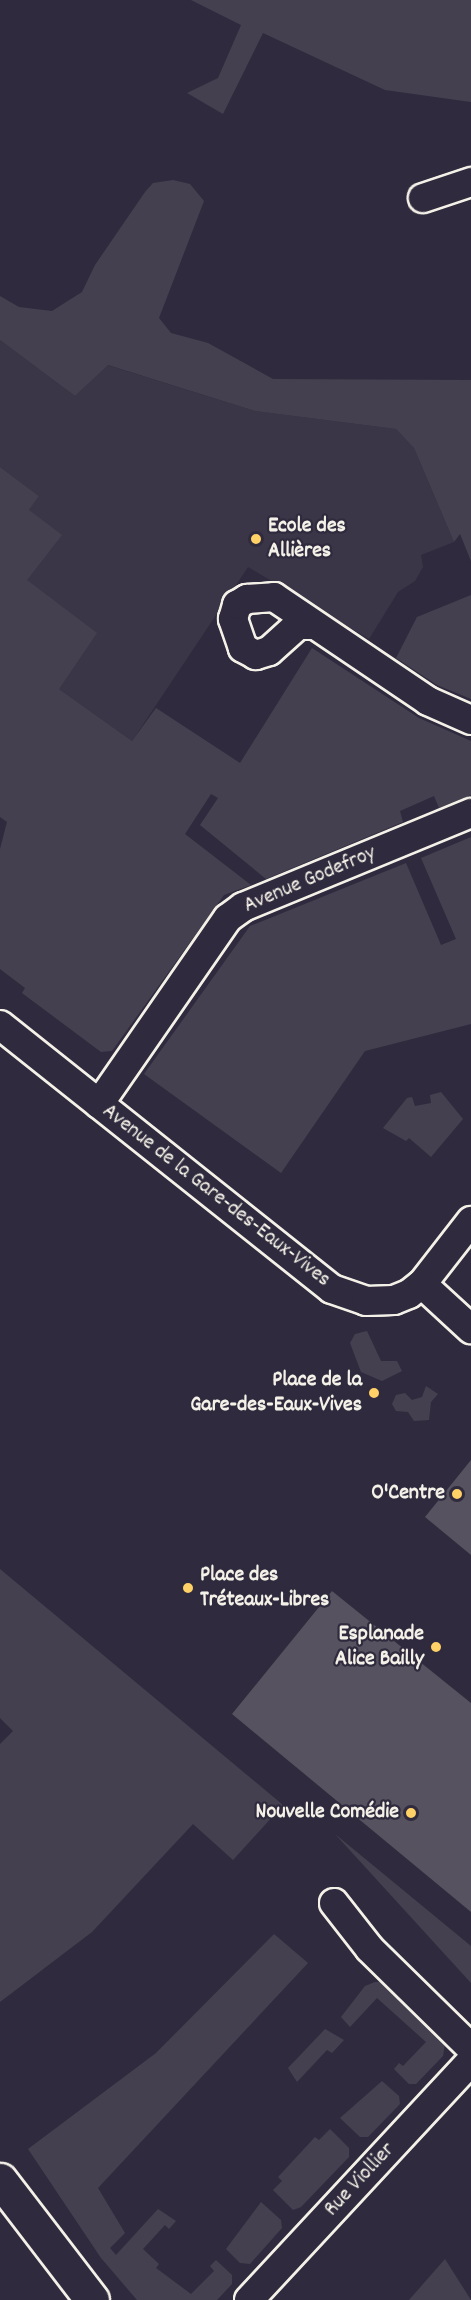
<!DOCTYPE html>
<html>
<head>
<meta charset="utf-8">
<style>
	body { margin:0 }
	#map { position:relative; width:471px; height:2300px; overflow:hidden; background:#2f2a3d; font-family:Dekko,sans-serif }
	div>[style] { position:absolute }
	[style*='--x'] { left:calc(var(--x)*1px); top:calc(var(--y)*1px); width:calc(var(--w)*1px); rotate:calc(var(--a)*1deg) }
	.built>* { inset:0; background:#3b3647 }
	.green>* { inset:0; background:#454050 }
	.building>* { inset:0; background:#56525f }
	.roads { filter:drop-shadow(2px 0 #f4f1e8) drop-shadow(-2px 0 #f4f1e8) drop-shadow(0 2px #f4f1e8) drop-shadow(0 -2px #f4f1e8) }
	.minor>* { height:28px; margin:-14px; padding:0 14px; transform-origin:14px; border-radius:14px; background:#2f2a3d }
	.secondary>* { height:33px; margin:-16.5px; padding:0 16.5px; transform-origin:16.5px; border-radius:16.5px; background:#2f2a3d }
	.dots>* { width:16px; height:16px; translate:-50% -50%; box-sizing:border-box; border:3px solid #2f2a3d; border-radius:50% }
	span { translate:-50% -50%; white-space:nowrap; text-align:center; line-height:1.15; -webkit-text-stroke:4.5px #2f2a3d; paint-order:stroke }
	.poi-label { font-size:22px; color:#f4f1e8; font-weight:700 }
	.left { translate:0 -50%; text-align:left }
	.right { translate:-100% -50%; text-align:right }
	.street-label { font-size:22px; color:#f4f1e8 }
</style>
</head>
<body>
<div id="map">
	<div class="built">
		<div style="clip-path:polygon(0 340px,75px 396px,107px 365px,255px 411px,396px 429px,414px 448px,454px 542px,421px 555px,423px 567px,415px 581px,398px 592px,369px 639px,248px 567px,132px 741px,59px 689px,27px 580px,29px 510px,39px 496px,0 467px)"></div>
	</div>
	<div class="green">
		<div style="clip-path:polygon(191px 0,471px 0,471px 102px,385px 90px,263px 33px,223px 114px,187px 93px,218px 78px,241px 25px)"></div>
		<div style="clip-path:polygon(173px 180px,190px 184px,204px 201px,159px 318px,171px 333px,208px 343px,273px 379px,471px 380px,471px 561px,460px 534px,454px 542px,414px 448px,396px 429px,255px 411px,108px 365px,75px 396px,0 340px,0 296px,19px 307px,52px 311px,82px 292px,95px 265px,145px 192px,153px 183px)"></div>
		<div style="clip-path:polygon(0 467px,39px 496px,29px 510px,62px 535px,27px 580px,97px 633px,59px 689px,132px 741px,156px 708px,240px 763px,312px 648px,419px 718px,471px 741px,471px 795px,439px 808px,434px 796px,400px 811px,403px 822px,266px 879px,200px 825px,218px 798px,211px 794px,185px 834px,251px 885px,224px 895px,112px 1051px,101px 1052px,22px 993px,25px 988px,0 969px,0 849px,7px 822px,0 817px)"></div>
		<div style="clip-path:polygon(471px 595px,471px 699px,437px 685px,396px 658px,417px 617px)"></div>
		<div style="clip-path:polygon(471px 837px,471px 1024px,365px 1051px,281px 1173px,144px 1074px,250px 926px,406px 863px,441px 945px,456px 939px,421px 858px)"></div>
		<div style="clip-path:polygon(441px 1092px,463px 1119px,431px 1157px,409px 1138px,406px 1141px,383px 1128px,407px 1098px,412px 1097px,415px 1106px,431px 1103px,430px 1095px)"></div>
		<div style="clip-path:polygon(367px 1331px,381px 1361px,397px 1361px,402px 1371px,382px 1381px,361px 1372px,350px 1343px,355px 1334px)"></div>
		<div style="clip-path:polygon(426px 1386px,438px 1394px,431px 1402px,429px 1420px,414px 1421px,408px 1412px,396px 1411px,392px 1404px,396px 1395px,405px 1393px,412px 1400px,422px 1397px)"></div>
		<div style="clip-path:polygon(0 1569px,283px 1805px,233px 1860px,193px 1824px,92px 1932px,0 2002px,0 1744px,13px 1731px,0 1718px)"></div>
		<div style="clip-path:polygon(335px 1834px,471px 1946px,471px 1983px)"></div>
		<div style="clip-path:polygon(274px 1934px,308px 1963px,98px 2188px,125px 2233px,110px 2248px,116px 2255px,158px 2209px,176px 2221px,169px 2229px,165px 2225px,143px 2249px,159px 2264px,156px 2268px,191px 2294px,214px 2271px,210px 2266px,216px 2260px,232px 2275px,232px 2284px,217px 2300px,137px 2300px,101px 2258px,28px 2149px,156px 2053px)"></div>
		<div style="clip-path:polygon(375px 1982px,385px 1982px,445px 2044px,443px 2056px,416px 2084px,409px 2084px,394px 2069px,399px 2063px,403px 2066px,426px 2042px,377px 1998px,350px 2027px,341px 2017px,365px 1986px)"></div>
		<div style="clip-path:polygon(325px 2029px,344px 2040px,332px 2053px,327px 2050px,297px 2082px,288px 2068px)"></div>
		<div style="clip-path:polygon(382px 2081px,399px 2096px,400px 2104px,368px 2137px,360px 2137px,340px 2118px)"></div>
		<div style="clip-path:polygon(330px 2129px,349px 2148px,349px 2157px,301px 2207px,293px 2210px,273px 2190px,282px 2181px,278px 2177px,315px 2137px,319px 2140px)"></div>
		<div style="clip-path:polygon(261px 2202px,281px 2220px,282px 2228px,250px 2264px,240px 2263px,226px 2249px)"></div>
		<div style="clip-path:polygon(445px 2259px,471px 2300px,409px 2300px)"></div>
	</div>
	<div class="building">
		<div style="clip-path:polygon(471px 1460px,471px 1555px,425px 1517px)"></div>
		<div style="clip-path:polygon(332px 1591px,471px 1703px,471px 1912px,232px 1714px)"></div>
	</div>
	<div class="roads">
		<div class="minor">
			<div style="--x:423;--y:198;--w:51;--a:-18.4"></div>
			<div style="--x:313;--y:625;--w:15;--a:180"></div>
			<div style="--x:298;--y:625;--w:39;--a:138"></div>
			<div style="--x:269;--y:651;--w:14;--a:163"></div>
			<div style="--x:256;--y:655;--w:15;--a:-152"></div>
			<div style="--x:243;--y:648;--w:31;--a:-109"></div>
			<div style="--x:233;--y:619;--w:15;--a:-74"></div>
			<div style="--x:237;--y:605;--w:12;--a:-31"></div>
			<div style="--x:247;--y:599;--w:27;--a:-4"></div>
			<div style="--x:274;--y:597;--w:186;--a:34"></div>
			<div style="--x:428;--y:701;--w:47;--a:23.8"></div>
			<div style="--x:0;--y:1025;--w:424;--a:38.5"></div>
			<div style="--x:332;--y:1289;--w:36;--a:19"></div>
			<div style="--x:366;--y:1301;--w:28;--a:-2"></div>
			<div style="--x:394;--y:1300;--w:16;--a:-22"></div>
			<div style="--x:409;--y:1294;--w:16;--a:-38"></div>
			<div style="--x:422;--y:1284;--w:80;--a:-52.1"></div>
			<div style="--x:99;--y:1104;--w:226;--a:-55.3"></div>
			<div style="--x:228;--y:918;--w:19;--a:-36"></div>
			<div style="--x:243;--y:907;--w:247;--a:-22.4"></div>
			<div style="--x:422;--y:1284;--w:67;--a:42.6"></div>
			<div style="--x:334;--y:1903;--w:58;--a:52"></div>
			<div style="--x:370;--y:1949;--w:141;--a:44.4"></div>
			<div style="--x:249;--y:2300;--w:326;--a:-47.1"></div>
		</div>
		<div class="secondary">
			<div style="--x:0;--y:2180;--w:151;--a:52.5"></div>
		</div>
	</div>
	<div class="dots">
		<div style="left:256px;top:539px;background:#ffd166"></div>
		<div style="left:374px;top:1393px;background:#ffd166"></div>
		<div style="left:457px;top:1494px;background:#ffd166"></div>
		<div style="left:188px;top:1588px;background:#ffd166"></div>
		<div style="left:436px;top:1647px;background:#ffd166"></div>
		<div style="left:411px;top:1813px;background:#ffd166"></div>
	</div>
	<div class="poi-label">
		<span class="left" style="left:268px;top:539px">Ecole des<br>Allières</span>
		<span class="right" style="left:362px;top:1393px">Place de la<br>Gare-des-Eaux-Vives</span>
		<span class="right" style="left:445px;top:1494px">O'Centre</span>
		<span class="left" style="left:200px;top:1588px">Place des<br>Tréteaux-Libres</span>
		<span class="right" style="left:424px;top:1647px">Esplanade<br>Alice Bailly</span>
		<span class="right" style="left:399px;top:1813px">Nouvelle Comédie</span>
	</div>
	<div class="street-label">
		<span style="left:310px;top:880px;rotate:-23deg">Avenue Godefroy</span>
		<span style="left:216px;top:1196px;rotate:38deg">Avenue de la Gare-des-Eaux-Vives</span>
		<span style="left:360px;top:2180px;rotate:-47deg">Rue Viollier</span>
	</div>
</div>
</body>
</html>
